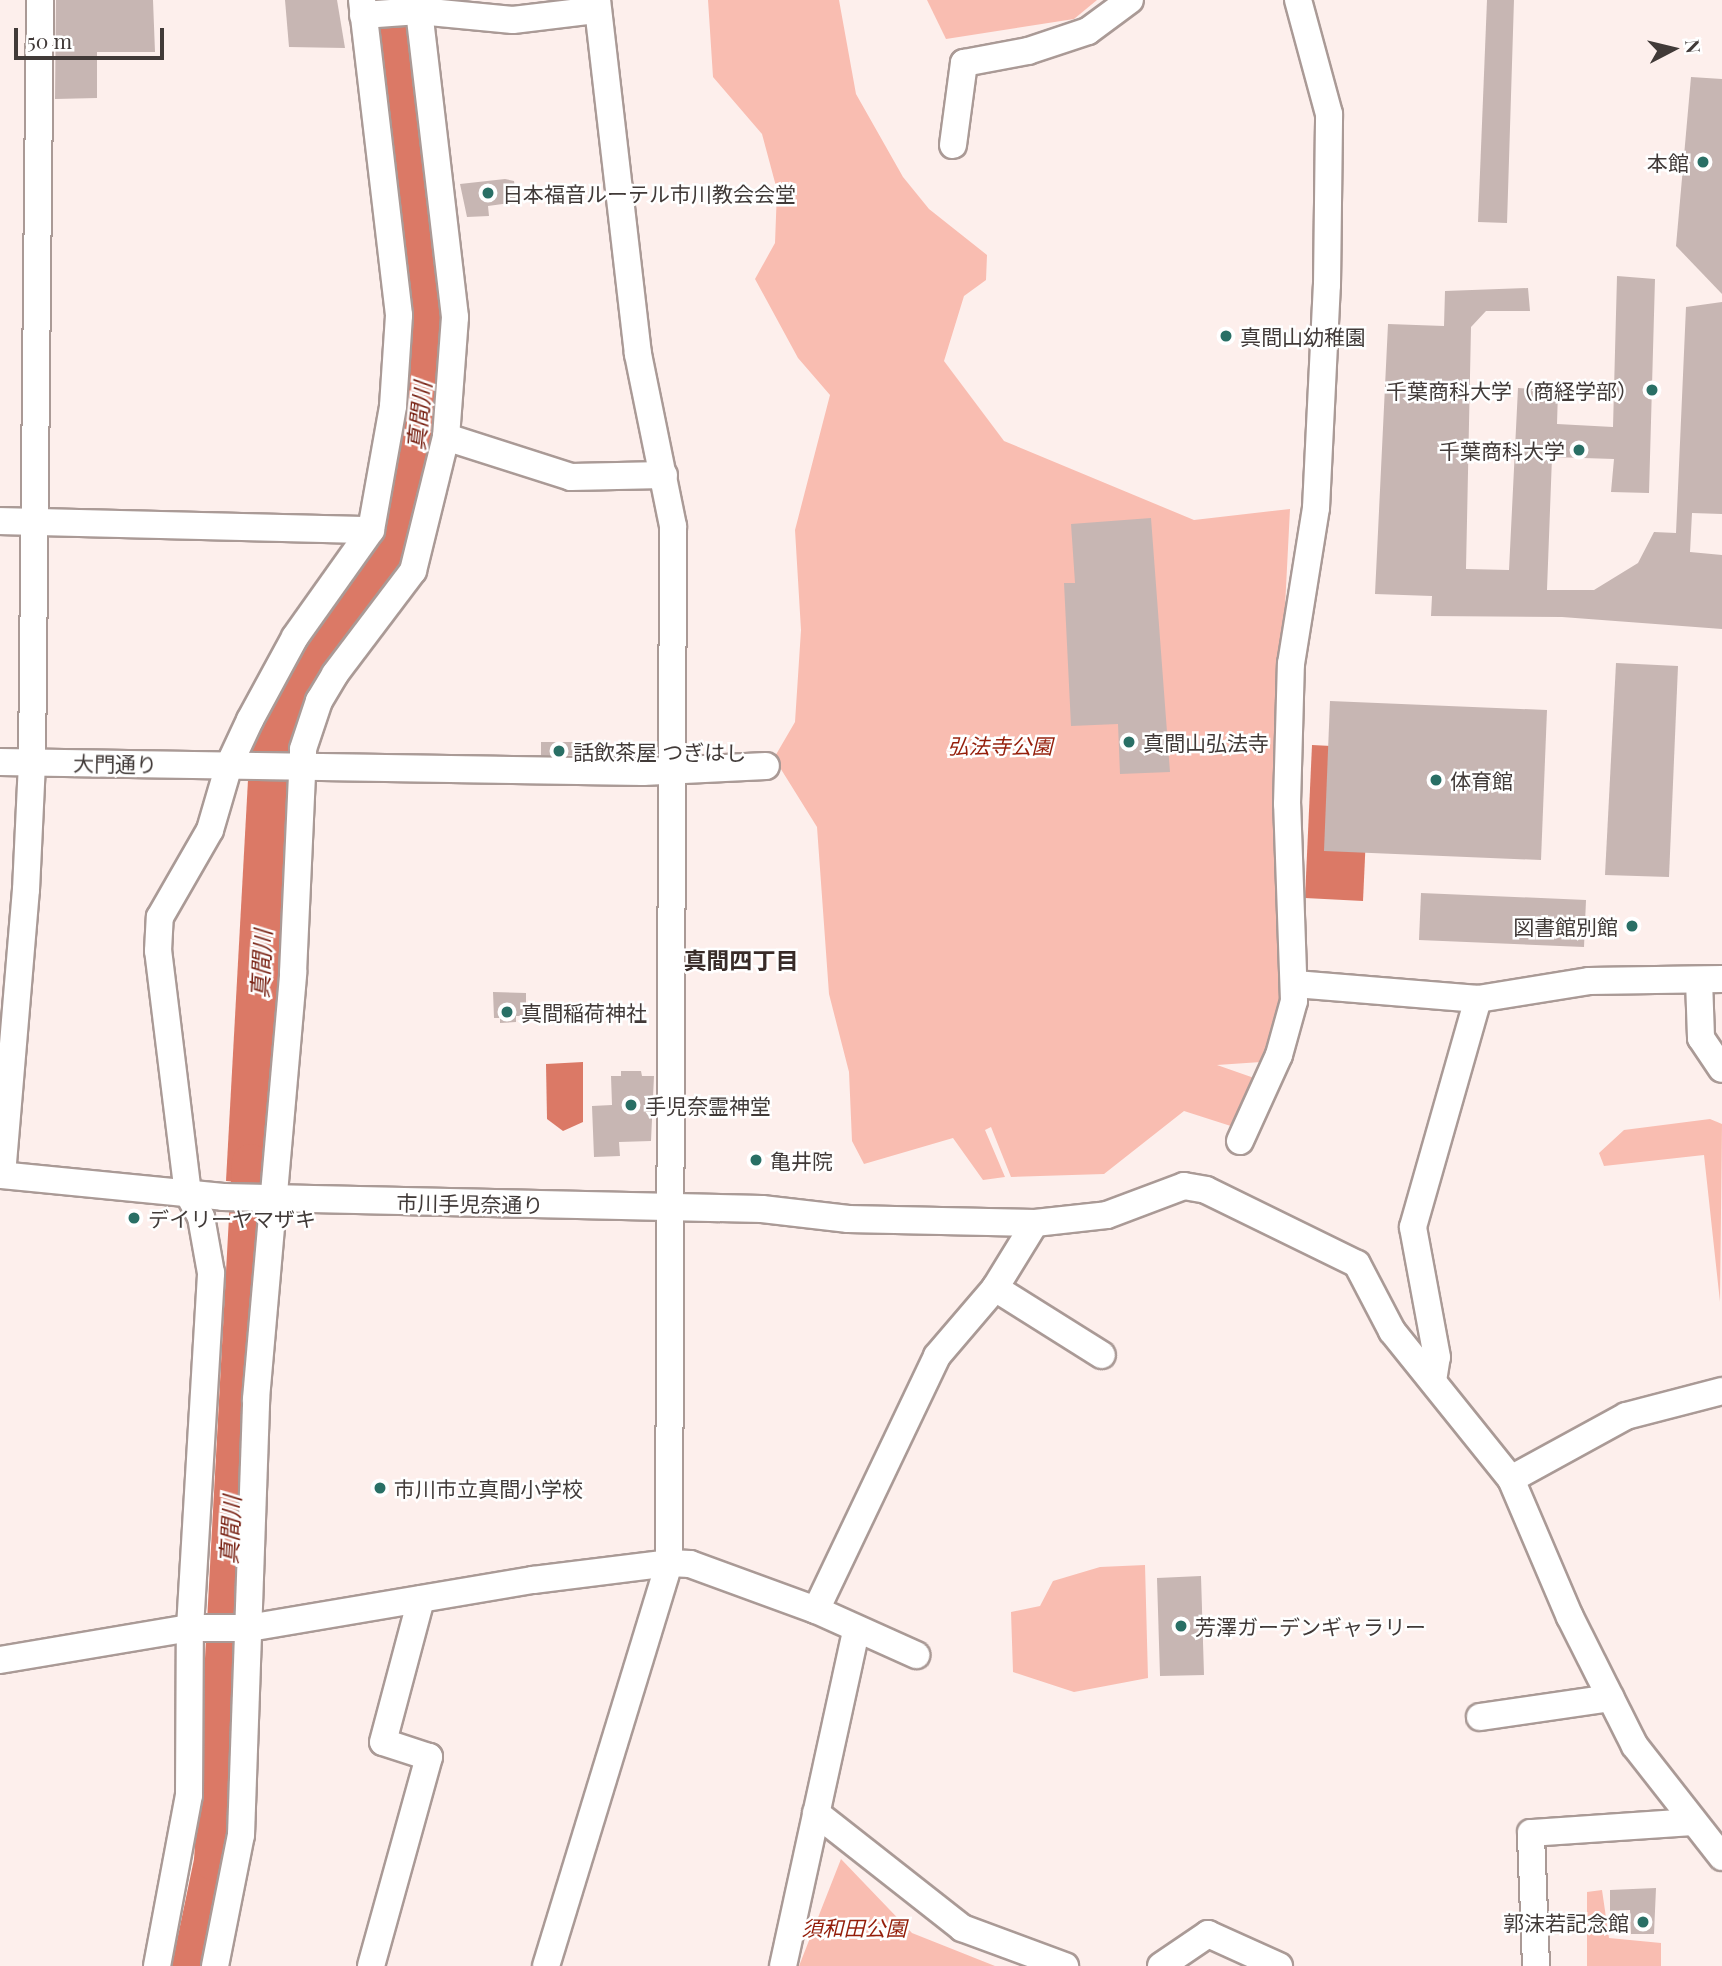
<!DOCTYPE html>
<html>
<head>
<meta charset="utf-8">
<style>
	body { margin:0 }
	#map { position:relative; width:1722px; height:1966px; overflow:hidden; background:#fdefec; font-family:"Playfair Display","Noto Sans JP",serif }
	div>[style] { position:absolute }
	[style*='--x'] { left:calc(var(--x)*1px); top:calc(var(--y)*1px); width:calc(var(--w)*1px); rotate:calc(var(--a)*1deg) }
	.green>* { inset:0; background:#f9bdb1 }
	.water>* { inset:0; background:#db7966 }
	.river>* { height:37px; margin:-18.5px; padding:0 18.5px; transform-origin:18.5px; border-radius:18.5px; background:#db7966 }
	.building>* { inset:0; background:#c7b6b3 }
	.roads { filter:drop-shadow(2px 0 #aa9a96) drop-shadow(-2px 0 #aa9a96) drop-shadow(0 2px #aa9a96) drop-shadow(0 -2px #aa9a96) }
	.minor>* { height:26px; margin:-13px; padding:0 13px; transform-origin:13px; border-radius:13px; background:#fff }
	.dots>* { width:19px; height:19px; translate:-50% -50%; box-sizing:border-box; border:4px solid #fff; border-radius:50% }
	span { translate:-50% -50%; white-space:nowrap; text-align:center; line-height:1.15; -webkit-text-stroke:5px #fff; paint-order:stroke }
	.poi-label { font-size:21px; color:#413a38 }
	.right { translate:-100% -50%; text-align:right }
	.left { translate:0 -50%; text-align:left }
	.park-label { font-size:21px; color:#941d09; font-style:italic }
	.street-label { font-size:21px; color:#413a38 }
	.water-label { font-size:23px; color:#761e0f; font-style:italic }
	.neighbourhood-label { font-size:23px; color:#382b28; font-weight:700 }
	.north { position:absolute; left:1638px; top:14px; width:70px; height:70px; -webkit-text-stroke:5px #fff; paint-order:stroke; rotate:83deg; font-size:19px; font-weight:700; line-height:28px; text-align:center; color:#413a38 }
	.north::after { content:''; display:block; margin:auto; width:24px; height:32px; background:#413a38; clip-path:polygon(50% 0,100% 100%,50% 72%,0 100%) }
	.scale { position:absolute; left:14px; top:28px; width:150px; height:32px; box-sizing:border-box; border:4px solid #413a38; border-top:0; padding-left:9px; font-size:21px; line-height:24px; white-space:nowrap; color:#413a38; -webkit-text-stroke:5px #fff; paint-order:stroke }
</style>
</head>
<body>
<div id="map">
	<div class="green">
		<div style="clip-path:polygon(708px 0,839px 0,856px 94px,903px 177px,929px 209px,987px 255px,986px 280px,964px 296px,944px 361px,1004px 441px,1194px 520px,1290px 509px,1277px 764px,1287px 975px,1277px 1061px,1217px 1065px,1257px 1079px,1237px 1128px,1184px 1111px,1104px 1174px,1011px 1177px,991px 1127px,985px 1130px,1005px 1177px,983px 1180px,953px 1138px,864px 1164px,852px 1141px,849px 1072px,829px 994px,817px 827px,774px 758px,795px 722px,801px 630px,795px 530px,830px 395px,798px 358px,755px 279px,775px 243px,777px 190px,762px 134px,713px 77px)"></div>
		<div style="clip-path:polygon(927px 0,1097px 0,1074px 19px,946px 39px)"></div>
		<div style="clip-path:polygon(1710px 1119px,1722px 1124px,1720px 1302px,1704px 1155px,1604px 1166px,1599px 1153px,1624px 1130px)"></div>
		<div style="clip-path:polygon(1145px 1565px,1148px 1678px,1074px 1692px,1013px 1672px,1011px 1612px,1040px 1606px,1053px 1581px,1100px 1567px)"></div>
		<div style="clip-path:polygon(841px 1859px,912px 1933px,995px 1966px,799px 1966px)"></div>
		<div style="clip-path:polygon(1602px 1890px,1609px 1938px,1661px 1943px,1661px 1966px,1587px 1966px,1587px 1892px)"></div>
	</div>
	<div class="water">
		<div style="clip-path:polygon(372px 0,412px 0,445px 315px,433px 434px,405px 564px,304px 704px,292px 753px,245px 752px,305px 640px,380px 534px,398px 429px)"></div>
		<div style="clip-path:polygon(1312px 745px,1370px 748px,1363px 901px,1305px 898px)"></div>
		<div style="clip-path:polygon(288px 779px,275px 1185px,226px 1181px,248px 780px)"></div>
		<div style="clip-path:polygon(583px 1062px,583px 1122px,563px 1131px,547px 1119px,546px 1064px)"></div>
	</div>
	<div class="river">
		<div style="--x:190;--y:1966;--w:107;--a:-78.2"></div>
		<div style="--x:212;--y:1861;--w:700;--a:-86.89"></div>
	</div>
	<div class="building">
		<div style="clip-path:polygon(56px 0,153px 0,155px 52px,97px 52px,97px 98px,55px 99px)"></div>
		<div style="clip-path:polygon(285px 0,337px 0,345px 48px,289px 47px)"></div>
		<div style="clip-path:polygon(1487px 0,1514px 0,1507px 223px,1478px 222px)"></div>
		<div style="clip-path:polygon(1691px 77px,1722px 79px,1722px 294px,1676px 246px)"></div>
		<div style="clip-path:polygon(505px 179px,514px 181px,517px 202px,488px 206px,489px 216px,467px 217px,460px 184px)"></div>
		<div style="clip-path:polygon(1617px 276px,1655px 279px,1649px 493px,1611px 492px,1614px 459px,1552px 457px,1547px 590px,1594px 590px,1638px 563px,1654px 532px,1676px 533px,1686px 307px,1722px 302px,1722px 514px,1692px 513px,1690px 552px,1722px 555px,1722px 629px,1562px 617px,1431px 616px,1432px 596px,1375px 594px,1388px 324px,1444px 326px,1445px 291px,1528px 288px,1530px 311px,1486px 311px,1471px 327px,1466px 569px,1509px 570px,1518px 388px,1558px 391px,1557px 424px,1613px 427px)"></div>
		<div style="clip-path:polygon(1151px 518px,1170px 772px,1120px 774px,1118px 724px,1071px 726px,1064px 583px,1075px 583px,1071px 524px)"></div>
		<div style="clip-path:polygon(1616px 663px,1678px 666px,1669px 877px,1605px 875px)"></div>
		<div style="clip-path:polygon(1330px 701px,1547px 710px,1541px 860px,1324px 851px)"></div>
		<div style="clip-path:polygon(541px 742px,578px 742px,577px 755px,541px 755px)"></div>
		<div style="clip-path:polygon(1421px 893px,1586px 900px,1584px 947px,1419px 940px)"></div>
		<div style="clip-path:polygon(493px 992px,526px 993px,526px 1016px,516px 1016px,516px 1022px,500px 1023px,500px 1018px,494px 1018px)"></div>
		<div style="clip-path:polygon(621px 1071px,641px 1071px,642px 1076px,654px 1076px,651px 1141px,619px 1142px,620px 1156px,594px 1157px,592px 1106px,612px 1105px,611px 1076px,621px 1076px)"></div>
		<div style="clip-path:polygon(1201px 1576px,1204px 1675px,1160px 1676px,1157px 1578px)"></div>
		<div style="clip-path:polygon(1656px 1888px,1654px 1934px,1631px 1934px,1630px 1910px,1610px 1911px,1610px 1890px)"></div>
	</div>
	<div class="roads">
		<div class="minor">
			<div style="--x:363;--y:15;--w:56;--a:-4.1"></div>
			<div style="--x:419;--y:11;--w:94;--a:5.5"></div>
			<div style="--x:513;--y:20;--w:85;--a:-6.8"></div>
			<div style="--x:953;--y:145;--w:83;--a:-82.4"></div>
			<div style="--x:964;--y:63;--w:65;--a:-10.6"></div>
			<div style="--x:1028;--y:51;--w:63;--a:-18.4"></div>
			<div style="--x:1088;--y:31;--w:52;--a:-36.4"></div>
			<div style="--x:446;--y:437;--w:131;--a:17.7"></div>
			<div style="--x:571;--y:477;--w:93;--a:-1.2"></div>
			<div style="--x:0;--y:521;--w:371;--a:1.4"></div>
			<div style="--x:0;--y:762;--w:643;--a:0.89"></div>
			<div style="--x:643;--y:772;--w:123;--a:-2.8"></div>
			<div style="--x:1699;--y:980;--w:58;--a:88"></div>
			<div style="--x:1701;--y:1038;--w:37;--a:56"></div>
			<div style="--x:1295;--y:984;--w:184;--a:4.7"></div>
			<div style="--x:1478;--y:999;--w:112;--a:-9.2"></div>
			<div style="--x:1589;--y:981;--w:133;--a:-0.9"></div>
			<div style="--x:1240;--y:1141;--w:94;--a:-65.6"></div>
			<div style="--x:1279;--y:1055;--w:56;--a:-74.5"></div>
			<div style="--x:1294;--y:1001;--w:197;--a:-92"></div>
			<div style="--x:1287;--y:804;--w:140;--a:-88.4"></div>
			<div style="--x:1291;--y:664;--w:158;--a:-80.9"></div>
			<div style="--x:1316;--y:508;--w:223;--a:-87.2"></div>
			<div style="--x:1327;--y:285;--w:171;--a:-89.3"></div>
			<div style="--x:1329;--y:114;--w:118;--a:-105.2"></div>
			<div style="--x:0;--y:1175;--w:224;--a:5.6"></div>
			<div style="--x:223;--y:1197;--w:539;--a:1.28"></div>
			<div style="--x:762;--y:1209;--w:87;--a:6.6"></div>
			<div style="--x:848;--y:1219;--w:187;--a:1.2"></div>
			<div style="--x:1035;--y:1223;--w:72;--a:-6.3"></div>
			<div style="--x:1107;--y:1215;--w:82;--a:-20.6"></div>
			<div style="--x:1184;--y:1186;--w:22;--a:10"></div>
			<div style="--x:1206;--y:1190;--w:168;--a:26.1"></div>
			<div style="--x:1357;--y:1264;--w:76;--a:62.4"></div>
			<div style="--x:1392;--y:1331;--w:190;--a:51.2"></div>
			<div style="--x:1511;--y:1479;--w:150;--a:66.9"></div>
			<div style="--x:1570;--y:1617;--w:144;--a:63.3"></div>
			<div style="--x:1635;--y:1746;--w:141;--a:51.9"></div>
			<div style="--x:2;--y:1175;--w:286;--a:-85.2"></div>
			<div style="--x:26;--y:890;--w:128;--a:-87.3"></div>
			<div style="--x:32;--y:762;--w:762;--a:-89.4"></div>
			<div style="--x:995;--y:1288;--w:126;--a:32.1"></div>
			<div style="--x:1433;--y:1381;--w:24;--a:-81"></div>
			<div style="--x:1437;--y:1357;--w:132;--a:-100.5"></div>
			<div style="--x:1413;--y:1227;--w:237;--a:-74.1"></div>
			<div style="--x:1511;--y:1479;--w:131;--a:-28.7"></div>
			<div style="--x:1626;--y:1416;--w:99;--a:-14.6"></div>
			<div style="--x:816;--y:1610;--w:281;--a:-64.5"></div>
			<div style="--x:937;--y:1356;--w:89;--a:-49.5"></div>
			<div style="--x:995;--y:1288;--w:76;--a:-58.4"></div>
			<div style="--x:0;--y:1660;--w:193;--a:-9.6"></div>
			<div style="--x:190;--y:1628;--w:59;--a:0"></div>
			<div style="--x:249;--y:1628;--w:288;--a:-9.6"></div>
			<div style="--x:533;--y:1580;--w:137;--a:-7.1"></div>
			<div style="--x:669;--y:1563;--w:21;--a:3"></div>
			<div style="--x:690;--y:1564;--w:134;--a:20.1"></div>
			<div style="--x:816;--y:1610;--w:110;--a:24.2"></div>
			<div style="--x:1480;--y:1717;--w:132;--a:-8.3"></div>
			<div style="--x:816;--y:1813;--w:186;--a:38.2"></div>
			<div style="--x:962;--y:1928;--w:110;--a:20.3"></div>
			<div style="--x:157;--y:1966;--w:174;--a:-79.4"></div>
			<div style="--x:189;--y:1795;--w:167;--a:-89.7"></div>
			<div style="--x:190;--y:1628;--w:356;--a:-86.6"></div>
			<div style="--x:211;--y:1273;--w:57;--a:-100.1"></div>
			<div style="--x:201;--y:1217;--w:26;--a:-119"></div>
			<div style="--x:188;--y:1194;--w:245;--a:-97"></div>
			<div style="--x:158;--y:951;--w:34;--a:-87"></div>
			<div style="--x:160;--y:917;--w:100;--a:-60.1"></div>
			<div style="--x:210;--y:830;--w:68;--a:-73.7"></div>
			<div style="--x:229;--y:765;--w:50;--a:-65"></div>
			<div style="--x:250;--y:720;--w:94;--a:-61.5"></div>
			<div style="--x:295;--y:637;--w:131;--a:-54.6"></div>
			<div style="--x:371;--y:530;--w:126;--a:-79.9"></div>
			<div style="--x:393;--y:406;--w:91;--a:-86.2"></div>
			<div style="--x:399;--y:315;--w:317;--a:-96.7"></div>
			<div style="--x:215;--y:1966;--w:134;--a:-78.8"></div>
			<div style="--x:241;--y:1835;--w:436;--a:-88"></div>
			<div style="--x:256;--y:1399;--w:428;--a:-85"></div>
			<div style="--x:293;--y:973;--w:224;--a:-87.4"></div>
			<div style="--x:303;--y:749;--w:51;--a:-71.6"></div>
			<div style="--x:319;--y:701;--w:31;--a:-59"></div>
			<div style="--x:335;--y:674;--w:129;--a:-52.9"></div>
			<div style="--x:413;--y:571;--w:138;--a:-76.2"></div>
			<div style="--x:446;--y:437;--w:120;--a:-85.7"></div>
			<div style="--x:455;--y:317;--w:319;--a:-96.7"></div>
			<div style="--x:371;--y:1966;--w:217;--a:-74.5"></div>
			<div style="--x:429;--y:1757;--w:48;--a:-161.9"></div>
			<div style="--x:383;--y:1742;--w:148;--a:-75.1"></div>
			<div style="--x:546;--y:1966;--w:421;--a:-73"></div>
			<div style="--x:669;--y:1563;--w:1037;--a:-89.78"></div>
			<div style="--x:673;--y:526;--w:176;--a:-101.5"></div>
			<div style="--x:638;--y:354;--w:356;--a:-96.6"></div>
			<div style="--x:783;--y:1966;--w:344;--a:-77.7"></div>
			<div style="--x:1161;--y:1966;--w:57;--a:-34.2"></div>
			<div style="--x:1208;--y:1934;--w:78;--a:24.3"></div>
			<div style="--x:1536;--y:1966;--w:133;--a:-92.2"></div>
			<div style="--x:1531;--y:1833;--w:160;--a:-3.9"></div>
		</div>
	</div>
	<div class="dots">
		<div style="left:1703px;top:162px;background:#296f65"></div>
		<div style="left:488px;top:193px;background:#296f65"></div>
		<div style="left:1226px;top:336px;background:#296f65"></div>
		<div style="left:1652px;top:390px;background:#296f65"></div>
		<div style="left:1579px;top:450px;background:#296f65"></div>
		<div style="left:1129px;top:742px;background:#296f65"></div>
		<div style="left:559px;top:751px;background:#296f65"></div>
		<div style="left:1436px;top:780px;background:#296f65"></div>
		<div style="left:1632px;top:926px;background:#296f65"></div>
		<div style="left:507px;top:1012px;background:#296f65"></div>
		<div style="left:631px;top:1105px;background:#296f65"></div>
		<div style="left:756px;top:1160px;background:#296f65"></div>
		<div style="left:134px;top:1218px;background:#296f65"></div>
		<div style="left:380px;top:1488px;background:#296f65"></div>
		<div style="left:1181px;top:1626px;background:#296f65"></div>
		<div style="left:1643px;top:1922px;background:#296f65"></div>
	</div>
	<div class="poi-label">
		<span class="right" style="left:1689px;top:162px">本館</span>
		<span class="left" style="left:502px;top:193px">日本福音ルーテル市川教会会堂</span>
		<span class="left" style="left:1240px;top:336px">真間山幼稚園</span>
		<span class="right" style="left:1638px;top:390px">千葉商科大学（商経学部）</span>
		<span class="right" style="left:1565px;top:450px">千葉商科大学</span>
		<span class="left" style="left:1143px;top:742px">真間山弘法寺</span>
		<span class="left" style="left:573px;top:751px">話飲茶屋 つぎはし</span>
		<span class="left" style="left:1450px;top:780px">体育館</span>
		<span class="right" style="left:1618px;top:926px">図書館別館</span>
		<span class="left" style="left:521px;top:1012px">真間稲荷神社</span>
		<span class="left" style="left:645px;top:1105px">手児奈霊神堂</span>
		<span class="left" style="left:770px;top:1160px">亀井院</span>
		<span class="left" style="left:148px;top:1218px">デイリーヤマザキ</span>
		<span class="left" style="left:394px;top:1488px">市川市立真間小学校</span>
		<span class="left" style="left:1195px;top:1626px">芳澤ガーデンギャラリー</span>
		<span class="right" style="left:1629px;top:1922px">郭沫若記念館</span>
	</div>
	<div class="park-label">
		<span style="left:1000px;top:745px">弘法寺公園</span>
		<span style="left:854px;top:1927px">須和田公園</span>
	</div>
	<div class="street-label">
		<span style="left:115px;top:763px;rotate:1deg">大門通り</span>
		<span style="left:470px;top:1203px;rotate:1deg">市川手児奈通り</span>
	</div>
	<div class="water-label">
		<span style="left:419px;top:416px;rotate:-84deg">真間川</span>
		<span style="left:261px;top:964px;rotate:-87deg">真間川</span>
		<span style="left:230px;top:1530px;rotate:-87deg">真間川</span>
	</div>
	<div class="neighbourhood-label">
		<span style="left:741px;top:960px">真間四丁目</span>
	</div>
	<div class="north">N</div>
	<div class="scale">50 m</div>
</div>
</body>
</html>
